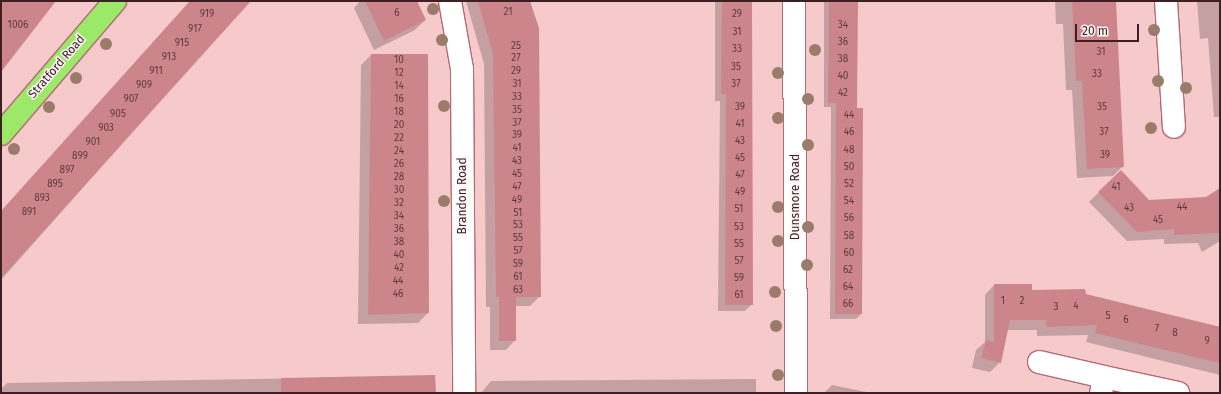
<!DOCTYPE html>
<html>
<head>
<meta charset="utf-8">
<style>
	body { margin:0 }
	#map { position:relative; width:1221px; height:394px; overflow:hidden; background:#f6c9cb; font-family:"Fira Sans",sans-serif }
	div>[style] { position:absolute }
	[style*='--x'] { left:calc(var(--x)*1px); top:calc(var(--y)*1px); width:calc(var(--w)*1px); rotate:calc(var(--a)*1deg) }
	.shadow>* { inset:0; background:#0003 }
	.building>* { inset:0; background:#cc868b }
	.roads { filter:drop-shadow(1px 0 #b06c72) drop-shadow(-1px 0 #b06c72) drop-shadow(0 1px #b06c72) drop-shadow(0 -1px #b06c72) }
	.street>* { height:22px; margin:-11px; padding:0 11px; transform-origin:11px; border-radius:11px; background:#fff }
	.highway>* { height:22px; margin:-11px; padding:0 11px; transform-origin:11px; border-radius:11px; background:#9ce869 }
	.trees>* { width:12px; height:12px; margin:-6px; border-radius:50%; background:#9b7b6a }
	span { translate:-50% -50%; white-space:nowrap; text-align:center; line-height:1.15; -webkit-text-stroke:3px #fcf4f5; paint-order:stroke }
	.number-label { font-size:10px; color:#603a3d }
	.number-label span { -webkit-text-stroke-width:0 }
	.street-label { font-size:12px; color:#3c2023 }
	.frame { position:absolute; inset:0; border:2px solid #3c2023; pointer-events:none }
	.scale { position:absolute; left:1075px; top:24px; width:64px; height:18px; box-sizing:border-box; border:2px solid #3c2023; border-top:0; padding-left:5px; font-size:12px; line-height:14px; white-space:nowrap; color:#3c2023; -webkit-text-stroke:3px #fcf4f5; paint-order:stroke }
</style>
</head>
<body>
<div id="map">
	<div class="shadow">
		<div style="clip-path:polygon(190px 1px,249px 1px,1px 280px,1px 212px)"></div>
		<div style="clip-path:polygon(360px 1px,415px 1px,425px 20px,415px 30px,374px 50px,354px 8px)"></div>
		<div style="clip-path:polygon(466px 1px,529px 1px,540px 296px,530px 306px,515px 306px,515px 340px,506px 350px,490px 350px,490px 307px,486px 307px,484px 64px)"></div>
		<div style="clip-path:polygon(715px 1px,751px 1px,752px 304px,745px 311px,718px 311px,720px 101px,715px 101px)"></div>
		<div style="clip-path:polygon(824px 1px,856px 1px,856px 109px,861px 314px,856px 319px,830px 319px,831px 107px,824px 107px)"></div>
		<div style="clip-path:polygon(1055px 1px,1115px 1px,1123px 166px,1113px 176px,1077px 178px,1072px 90px,1066px 90px,1063px 24px,1056px 24px)"></div>
		<div style="clip-path:polygon(1197px 1px,1220px 1px,1220px 120px,1220px 117px,1214px 117px,1208px 38px,1200px 39px)"></div>
		<div style="clip-path:polygon(371px 55px,428px 313px,418px 323px,358px 324px,361px 65px)"></div>
		<div style="clip-path:polygon(1220px 189px,1220px 241px,1202px 252px,1198px 243px,1164px 244px,1164px 239px,1127px 241px,1089px 202px,1099px 192px,1149px 201px,1206px 198px)"></div>
		<div style="clip-path:polygon(994px 285px,1031px 291px,1085px 295px,1220px 327px,1220px 375px,1086px 342px,1088px 335px,1037px 336px,1037px 330px,1007px 330px,1000px 362px,990px 372px,972px 368px,976px 350px,985px 342px,985px 295px)"></div>
		<div style="clip-path:polygon(434px 376px,435px 393px,1px 393px,1px 389px,7px 383px)"></div>
		<div style="clip-path:polygon(756px 379px,756px 393px,481px 393px,491px 381px)"></div>
		<div style="clip-path:polygon(832px 385px,871px 393px,824px 393px)"></div>
	</div>
	<div class="building">
		<div style="clip-path:polygon(1px 1px,56px 1px,1px 72px)"></div>
		<div style="clip-path:polygon(190px 1px,251px 1px,1px 278px,1px 211px)"></div>
		<div style="clip-path:polygon(365px 1px,417px 1px,426px 20px,384px 41px)"></div>
		<div style="clip-path:polygon(478px 1px,530px 1px,539px 28px,541px 297px,516px 297px,516px 341px,499px 341px,499px 297px,496px 297px,493px 54px)"></div>
		<div style="clip-path:polygon(722px 1px,752px 1px,753px 305px,725px 305px,726px 94px,721px 94px)"></div>
		<div style="clip-path:polygon(829px 1px,858px 1px,857px 108px,863px 108px,862px 314px,835px 314px,836px 103px,828px 103px)"></div>
		<div style="clip-path:polygon(1072px 1px,1116px 1px,1124px 167px,1087px 169px,1082px 81px,1076px 81px)"></div>
		<div style="clip-path:polygon(371px 54px,428px 54px,429px 313px,368px 315px)"></div>
		<div style="clip-path:polygon(1121px 170px,1149px 200px,1206px 197px,1220px 188px,1220px 233px,1174px 235px,1174px 229px,1137px 232px,1098px 192px)"></div>
		<div style="clip-path:polygon(994px 284px,1032px 284px,1032px 290px,1085px 289px,1086px 294px,1220px 327px,1220px 363px,1095px 333px,1097px 325px,1047px 327px,1046px 320px,1010px 320px,1001px 363px,981px 358px,986px 340px,994px 342px)"></div>
		<div style="clip-path:polygon(435px 375px,436px 393px,281px 393px,281px 378px)"></div>
	</div>
	<div class="roads">
		<div class="street">
			<div style="--x:450;--y:1;--w:69;--a:80"></div>
			<div style="--x:462;--y:69;--w:324;--a:89.6"></div>
			<div style="--x:794;--y:1;--w:392;--a:89.7"></div>
			<div style="--x:1166;--y:1;--w:126;--a:86.4"></div>
			<div style="--x:1039;--y:362;--w:67;--a:13"></div>
			<div style="--x:1101;--y:393;--w:16;--a:-79"></div>
			<div style="--x:1104;--y:377;--w:76;--a:12.2"></div>
		</div>
		<div class="highway">
			<div style="--x:1;--y:134;--w:175;--a:-49.4"></div>
		</div>
	</div>
	<div class="trees">
		<div style="left:433px;top:9px"></div>
		<div style="left:1154px;top:30px"></div>
		<div style="left:442px;top:40px"></div>
		<div style="left:106px;top:44px"></div>
		<div style="left:815px;top:50px"></div>
		<div style="left:778px;top:73px"></div>
		<div style="left:76px;top:78px"></div>
		<div style="left:1158px;top:81px"></div>
		<div style="left:1186px;top:88px"></div>
		<div style="left:808px;top:99px"></div>
		<div style="left:444px;top:106px"></div>
		<div style="left:49px;top:107px"></div>
		<div style="left:778px;top:118px"></div>
		<div style="left:1151px;top:128px"></div>
		<div style="left:808px;top:145px"></div>
		<div style="left:14px;top:149px"></div>
		<div style="left:444px;top:201px"></div>
		<div style="left:778px;top:207px"></div>
		<div style="left:808px;top:227px"></div>
		<div style="left:778px;top:241px"></div>
		<div style="left:807px;top:265px"></div>
		<div style="left:775px;top:292px"></div>
		<div style="left:776px;top:326px"></div>
		<div style="left:778px;top:375px"></div>
	</div>
	<div class="number-label">
		<span style="left:508px;top:13px">21</span>
		<span style="left:397px;top:14px">6</span>
		<span style="left:207px;top:15px">919</span>
		<span style="left:737px;top:15px">29</span>
		<span style="left:18px;top:26px">1006</span>
		<span style="left:843px;top:26px">34</span>
		<span style="left:195px;top:30px">917</span>
		<span style="left:737px;top:33px">31</span>
		<span style="left:843px;top:43px">36</span>
		<span style="left:182px;top:44px">915</span>
		<span style="left:516px;top:47px">25</span>
		<span style="left:737px;top:50px">33</span>
		<span style="left:1101px;top:53px">31</span>
		<span style="left:169px;top:58px">913</span>
		<span style="left:516px;top:59px">27</span>
		<span style="left:843px;top:60px">38</span>
		<span style="left:399px;top:61px">10</span>
		<span style="left:736px;top:68px">35</span>
		<span style="left:156px;top:72px">911</span>
		<span style="left:516px;top:72px">29</span>
		<span style="left:399px;top:74px">12</span>
		<span style="left:1097px;top:75px">33</span>
		<span style="left:843px;top:77px">40</span>
		<span style="left:517px;top:85px">31</span>
		<span style="left:736px;top:85px">37</span>
		<span style="left:144px;top:86px">909</span>
		<span style="left:399px;top:87px">14</span>
		<span style="left:843px;top:94px">42</span>
		<span style="left:517px;top:98px">33</span>
		<span style="left:131px;top:100px">907</span>
		<span style="left:399px;top:100px">16</span>
		<span style="left:740px;top:108px">39</span>
		<span style="left:1102px;top:108px">35</span>
		<span style="left:517px;top:111px">35</span>
		<span style="left:399px;top:113px">18</span>
		<span style="left:118px;top:115px">905</span>
		<span style="left:849px;top:116px">44</span>
		<span style="left:517px;top:124px">37</span>
		<span style="left:740px;top:125px">41</span>
		<span style="left:399px;top:126px">20</span>
		<span style="left:106px;top:129px">903</span>
		<span style="left:849px;top:133px">46</span>
		<span style="left:1104px;top:133px">37</span>
		<span style="left:517px;top:136px">39</span>
		<span style="left:399px;top:139px">22</span>
		<span style="left:740px;top:142px">43</span>
		<span style="left:93px;top:143px">901</span>
		<span style="left:517px;top:149px">41</span>
		<span style="left:849px;top:151px">48</span>
		<span style="left:399px;top:152px">24</span>
		<span style="left:1105px;top:156px">39</span>
		<span style="left:80px;top:157px">899</span>
		<span style="left:740px;top:159px">45</span>
		<span style="left:517px;top:162px">43</span>
		<span style="left:399px;top:165px">26</span>
		<span style="left:849px;top:168px">50</span>
		<span style="left:67px;top:171px">897</span>
		<span style="left:517px;top:175px">45</span>
		<span style="left:740px;top:176px">47</span>
		<span style="left:399px;top:178px">28</span>
		<span style="left:55px;top:185px">895</span>
		<span style="left:849px;top:185px">52</span>
		<span style="left:517px;top:188px">47</span>
		<span style="left:1116px;top:188px">41</span>
		<span style="left:399px;top:191px">30</span>
		<span style="left:740px;top:193px">49</span>
		<span style="left:42px;top:199px">893</span>
		<span style="left:517px;top:201px">49</span>
		<span style="left:849px;top:202px">54</span>
		<span style="left:399px;top:204px">32</span>
		<span style="left:1182px;top:208px">44</span>
		<span style="left:1129px;top:209px">43</span>
		<span style="left:739px;top:210px">51</span>
		<span style="left:29px;top:213px">891</span>
		<span style="left:518px;top:214px">51</span>
		<span style="left:399px;top:217px">34</span>
		<span style="left:849px;top:219px">56</span>
		<span style="left:1158px;top:221px">45</span>
		<span style="left:518px;top:226px">53</span>
		<span style="left:739px;top:228px">53</span>
		<span style="left:399px;top:230px">36</span>
		<span style="left:849px;top:237px">58</span>
		<span style="left:518px;top:239px">55</span>
		<span style="left:399px;top:243px">38</span>
		<span style="left:739px;top:245px">55</span>
		<span style="left:518px;top:252px">57</span>
		<span style="left:849px;top:254px">60</span>
		<span style="left:399px;top:256px">40</span>
		<span style="left:739px;top:262px">57</span>
		<span style="left:518px;top:265px">59</span>
		<span style="left:399px;top:269px">42</span>
		<span style="left:848px;top:271px">62</span>
		<span style="left:518px;top:278px">61</span>
		<span style="left:739px;top:279px">59</span>
		<span style="left:398px;top:282px">44</span>
		<span style="left:848px;top:288px">64</span>
		<span style="left:518px;top:291px">63</span>
		<span style="left:398px;top:295px">46</span>
		<span style="left:739px;top:296px">61</span>
		<span style="left:1003px;top:302px">1</span>
		<span style="left:1022px;top:302px">2</span>
		<span style="left:848px;top:305px">66</span>
		<span style="left:1076px;top:307px">4</span>
		<span style="left:1056px;top:308px">3</span>
		<span style="left:1108px;top:317px">5</span>
		<span style="left:1126px;top:321px">6</span>
		<span style="left:1157px;top:330px">7</span>
		<span style="left:1175px;top:334px">8</span>
		<span style="left:1207px;top:342px">9</span>
	</div>
	<div class="street-label">
		<span style="left:57px;top:67px;rotate:-49deg">Stratford Road</span>
		<span style="left:463px;top:196px;rotate:-90deg">Brandon Road</span>
		<span style="left:796px;top:197px;rotate:-90deg">Dunsmore Road</span>
	</div>
	<div class="frame"></div>
	<div class="scale">20 m</div>
</div>
</body>
</html>
